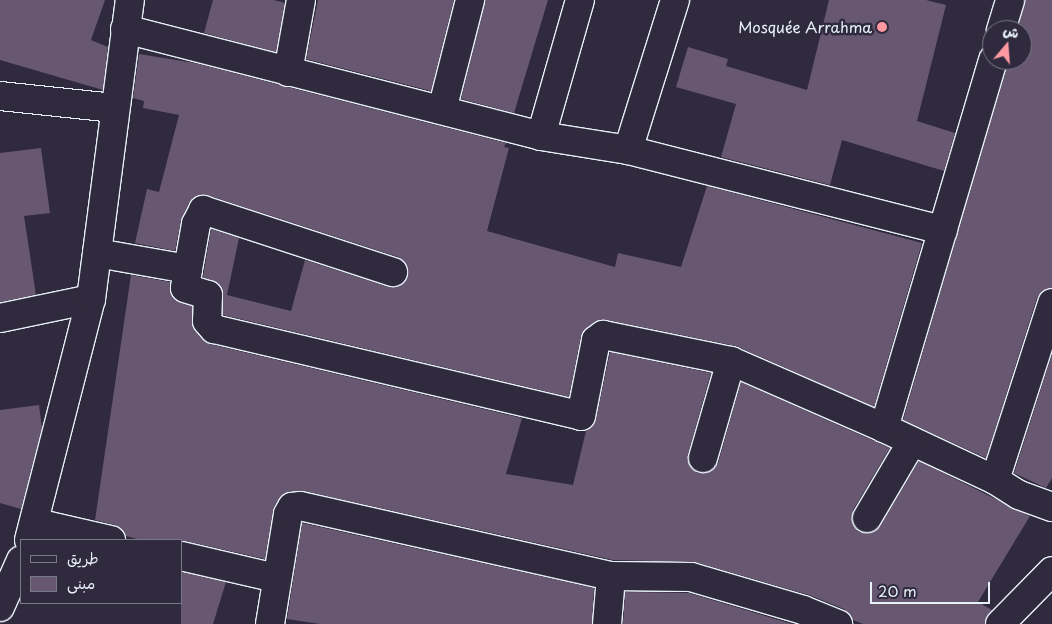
<!DOCTYPE html>
<html>
<head>
<meta charset="utf-8">
<style>
	body { margin:0 }
	#map { position:relative; width:1052px; height:624px; overflow:hidden; background:#2f2a3d; font-family:"Playpen Sans","Playpen Sans Arabic",sans-serif }
	div>[style] { position:absolute }
	[style*='--x'] { left:calc(var(--x)*1px); top:calc(var(--y)*1px); width:calc(var(--w)*1px); rotate:calc(var(--a)*1deg) }
	.building>* { inset:0; background:#685771 }
	.roads { filter:drop-shadow(1px 0 #e8f1f8) drop-shadow(-1px 0 #e8f1f8) drop-shadow(0 1px #e8f1f8) drop-shadow(0 -1px #e8f1f8) }
	.minor>* { height:28px; margin:-14px; padding:0 14px; transform-origin:14px; border-radius:14px; background:#2f2a3d }
	.tertiary>* { height:28px; margin:-14px; padding:0 14px; transform-origin:14px; border-radius:14px; background:#2f2a3d }
	.dots>* { width:14px; height:14px; translate:-50% -50%; box-sizing:border-box; border:2px solid #2f2a3d; border-radius:50% }
	span { translate:-50% -50%; white-space:nowrap; text-align:center; line-height:1.15; -webkit-text-stroke:5px #2f2a3d; paint-order:stroke }
	.poi-label { font-size:15px; color:#e8f1f8 }
	.right { translate:-100% -50%; text-align:right }
	.legend { position:absolute; left:20px; top:539px; width:162px; height:65px; box-sizing:border-box; background:#2f2a3d; border:1px solid #797a88; margin:0; padding:6px 9px; list-style:none; font-size:15px; color:#e8f1f8 }
	.legend li { display:flex; align-items:center; gap:10px; height:25px }
	.legend b { width:25px; border:1px solid #797a88 }
	.north { position:absolute; left:982px; top:20px; width:50px; height:50px; box-sizing:border-box; background:#2f2a3d; border:1px solid #797a88; border-radius:50%; rotate:18deg; font-size:14px; font-weight:700; line-height:20px; text-align:center; color:#e8f1f8 }
	.north::after { content:''; display:block; margin:auto; width:18px; height:22px; background:#ff9aa2; clip-path:polygon(50% 0,100% 100%,50% 72%,0 100%) }
	.scale { position:absolute; left:870px; top:582px; width:120px; height:22px; box-sizing:border-box; border:2px solid #e8f1f8; border-top:0; padding-left:6px; font-size:15px; line-height:18px; white-space:nowrap; color:#e8f1f8; -webkit-text-stroke:4px #2f2a3d; paint-order:stroke }
</style>
</head>
<body>
<div id="map">
	<div class="building">
		<div style="clip-path:polygon(0 0,105px 0,91px 40px,108px 47px,103px 90px,0 60px)"></div>
		<div style="clip-path:polygon(213px 0,274px 0,285px 3px,276px 52px,204px 33px)"></div>
		<div style="clip-path:polygon(318px 0,454px 0,431px 91px,306px 59px)"></div>
		<div style="clip-path:polygon(485px 0,548px 0,514px 113px,461px 99px)"></div>
		<div style="clip-path:polygon(829px 0,926px 0,946px 5px,917px 121px,955px 133px,944px 171px,842px 140px,830px 185px,721px 157px,736px 104px,676px 87px,688px 47px,728px 59px,726px 66px,807px 90px)"></div>
		<div style="clip-path:polygon(1025px 0,1052px 0,1052px 288px,1042px 291px,1037px 298px,986px 458px,903px 420px,1008px 60px,1022px 60px,1022px 30px,1017px 30px)"></div>
		<div style="clip-path:polygon(139px 54px,195px 63px,506px 143px,504px 147px,509px 148px,487px 231px,615px 267px,618px 253px,681px 267px,707px 186px,922px 243px,874px 407px,736px 346px,606px 320px,594px 322px,581px 336px,569px 397px,223px 315px,222px 289px,218px 283px,203px 277px,211px 229px,239px 238px,227px 295px,291px 311px,305px 260px,389px 287px,404px 283px,408px 268px,398px 257px,207px 195px,194px 197px,189px 203px,181px 221px,175px 251px,135px 243px,147px 189px,159px 192px,179px 115px,143px 108px,144px 101px,133px 98px)"></div>
		<div style="clip-path:polygon(41px 148px,50px 213px,24px 216px,36px 295px,0 302px,0 153px)"></div>
		<div style="clip-path:polygon(131px 275px,170px 282px,174px 299px,192px 306px,195px 331px,210px 344px,522px 418px,506px 474px,573px 485px,586px 431px,596px 419px,610px 352px,711px 373px,688px 454px,688px 462px,698px 473px,707px 473px,718px 463px,741px 382px,890px 448px,853px 510px,853px 525px,859px 532px,874px 532px,880px 526px,919px 461px,1030px 516px,978px 602px,992px 610px,985px 624px,863px 624px,853px 620px,844px 609px,809px 595px,695px 562px,613px 560px,303px 491px,284px 494px,274px 506px,265px 559px,185px 541px,141px 540px,126px 536px,115px 525px,95px 520px)"></div>
		<div style="clip-path:polygon(1052px 354px,1052px 478px,1046px 488px,1014px 473px)"></div>
		<div style="clip-path:polygon(39px 405px,42px 428px,21px 509px,0 503px,0 410px)"></div>
		<div style="clip-path:polygon(302px 523px,594px 588px,592px 624px,320px 624px,287px 619px)"></div>
		<div style="clip-path:polygon(181px 572px,226px 582px,213px 624px,181px 624px)"></div>
		<div style="clip-path:polygon(625px 592px,689px 593px,792px 624px,623px 624px)"></div>
	</div>
	<div class="roads">
		<div class="minor">
			<div style="--x:125;--y:29;--w:430;--a:14.4"></div>
			<div style="--x:541;--y:136;--w:88;--a:9.1"></div>
			<div style="--x:628;--y:150;--w:325;--a:14.3"></div>
			<div style="--x:1001;--y:30;--w:31;--a:-73"></div>
			<div style="--x:288;--y:72;--w:73;--a:-79.8"></div>
			<div style="--x:0;--y:96;--w:116;--a:6"></div>
			<div style="--x:442;--y:110;--w:114;--a:-75.7"></div>
			<div style="--x:541;--y:136;--w:141;--a:-74"></div>
			<div style="--x:628;--y:150;--w:157;--a:-72.6"></div>
			<div style="--x:97;--y:253;--w:92;--a:10"></div>
			<div style="--x:188;--y:269;--w:46;--a:-79.9"></div>
			<div style="--x:196;--y:224;--w:16;--a:-63"></div>
			<div style="--x:203;--y:210;--w:200;--a:18.1"></div>
			<div style="--x:188;--y:269;--w:19;--a:99"></div>
			<div style="--x:185;--y:288;--w:24;--a:17"></div>
			<div style="--x:208;--y:295;--w:26;--a:92"></div>
			<div style="--x:207;--y:321;--w:11;--a:49"></div>
			<div style="--x:214;--y:329;--w:377;--a:13.3"></div>
			<div style="--x:581;--y:416;--w:77;--a:-78.8"></div>
			<div style="--x:596;--y:340;--w:9;--a:-36"></div>
			<div style="--x:603;--y:335;--w:131;--a:11.5"></div>
			<div style="--x:731;--y:361;--w:167;--a:23.6"></div>
			<div style="--x:884;--y:428;--w:123;--a:25.1"></div>
			<div style="--x:995;--y:480;--w:28;--a:32"></div>
			<div style="--x:1019;--y:495;--w:35;--a:20"></div>
			<div style="--x:0;--y:318;--w:93;--a:-11.8"></div>
			<div style="--x:884;--y:428;--w:384;--a:-73.5"></div>
			<div style="--x:703;--y:458;--w:101;--a:-73.9"></div>
			<div style="--x:995;--y:480;--w:186;--a:-72.1"></div>
			<div style="--x:867;--y:518;--w:88;--a:-59.4"></div>
			<div style="--x:36;--y:523;--w:77;--a:12.8"></div>
			<div style="--x:29;--y:540;--w:249;--a:-75.6"></div>
			<div style="--x:91;--y:299;--w:302;--a:-82.6"></div>
			<div style="--x:181;--y:556;--w:98;--a:13"></div>
			<div style="--x:0;--y:607;--w:51;--a:-65.9"></div>
			<div style="--x:270;--y:624;--w:111;--a:-80.7"></div>
			<div style="--x:288;--y:514;--w:8;--a:-60"></div>
			<div style="--x:292;--y:507;--w:8;--a:-7"></div>
			<div style="--x:300;--y:506;--w:319;--a:12.7"></div>
			<div style="--x:611;--y:576;--w:80;--a:0.7"></div>
			<div style="--x:691;--y:577;--w:117;--a:16.4"></div>
			<div style="--x:803;--y:610;--w:38;--a:22"></div>
			<div style="--x:607;--y:624;--w:48;--a:-85.2"></div>
		</div>
		<div class="tertiary">
			<div style="--x:1000;--y:624;--w:74;--a:-45.5"></div>
		</div>
	</div>
	<div class="dots">
		<div style="left:882px;top:27px;background:#ff9aa2"></div>
	</div>
	<div class="poi-label">
		<span class="right" style="left:872px;top:27px">Mosquée Arrahma</span>
	</div>
	<ul class="legend">
	<li><b style="height:6px;background:#2f2a3d"></b>طريق</li>
	<li><b style="height:14px;background:#685771"></b>مبنى</li>
	</ul>
	<div class="north">ش</div>
	<div class="scale">20 m</div>
</div>
</body>
</html>
